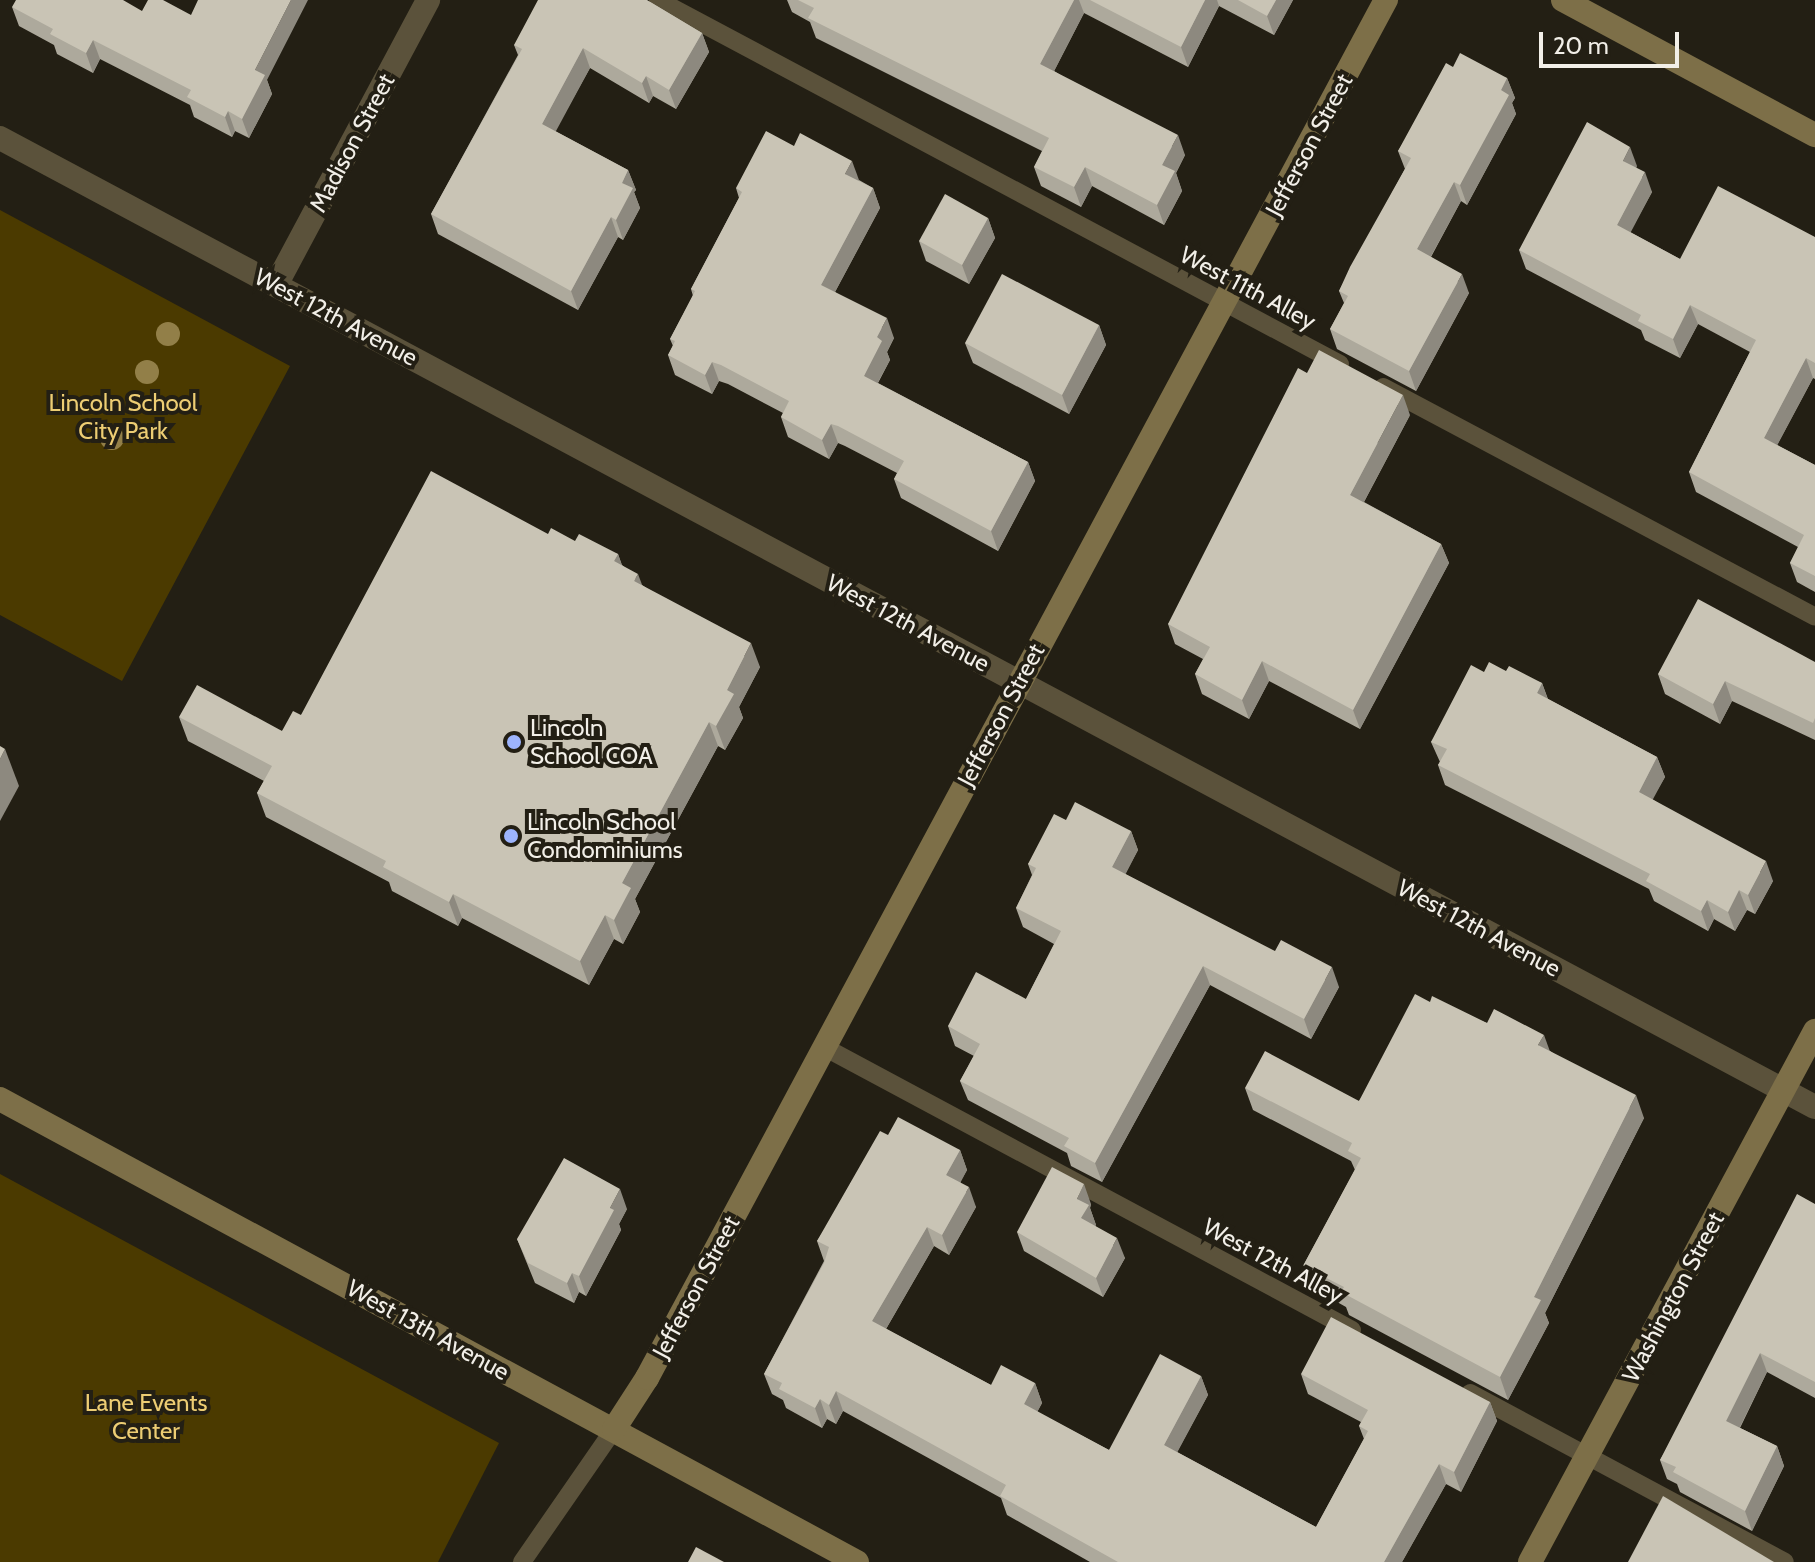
<!DOCTYPE html>
<html>
<head>
<meta charset="utf-8">
<style>
	body { margin:0 }
	#map { position:relative; width:1815px; height:1562px; overflow:hidden; background:#231f14; font-family:Cabin,sans-serif }
	div>[style] { position:absolute }
	[style*='--x'] { left:calc(var(--x)*1px); top:calc(var(--y)*1px); width:calc(var(--w)*1px); rotate:calc(var(--a)*1deg) }
	.green>* { inset:0; background:#4b3a00 }
	.service>* { height:18px; margin:-9px; padding:0 9px; transform-origin:9px; border-radius:9px; background:#5b523b }
	.minor>* { height:24px; margin:-12px; padding:0 12px; transform-origin:12px; border-radius:12px; background:#5b523b }
	.secondary>* { height:24px; margin:-12px; padding:0 12px; transform-origin:12px; border-radius:12px; background:#7d6f48 }
	.trees>* { width:24px; height:24px; margin:-12px; border-radius:50%; background:#927f48 }
	.wall>* { inset:0; background:#ada99c }
	.shaded-wall>* { inset:0; background:#8d897f }
	.building>* { inset:0; background:#c9c4b5 }
	.dots>* { width:22px; height:22px; translate:-50% -50%; box-sizing:border-box; border:4px solid #231f14; border-radius:50% }
	span { translate:-50% -50%; white-space:nowrap; text-align:center; line-height:1.15; -webkit-text-stroke:8px #231f14; paint-order:stroke }
	.street-label { font-size:24px; color:#f2efe8 }
	.park-label { font-size:24px; color:#edcd73 }
	.poi-label { font-size:24px; color:#f2efe8 }
	.left { translate:0 -50%; text-align:left }
	.scale { position:absolute; left:1539px; top:32px; width:140px; height:36px; box-sizing:border-box; border:4px solid #f2efe8; border-top:0; padding-left:10px; font-size:24px; line-height:28px; white-space:nowrap; color:#f2efe8; -webkit-text-stroke:6px #231f14; paint-order:stroke }
</style>
</head>
<body>
<div id="map">
	<div class="green">
		<div style="clip-path:polygon(0 210px,290px 366px,122px 681px,0 615px)"></div>
		<div style="clip-path:polygon(0 1174px,499px 1443px,438px 1562px,0 1562px)"></div>
	</div>
	<div class="service">
		<div style="--x:658;--y:0;--w:773;--a:28.09"></div>
		<div style="--x:1383;--y:387;--w:489;--a:28"></div>
		<div style="--x:824;--y:1047;--w:599;--a:28.19"></div>
		<div style="--x:1470;--y:1393;--w:357;--a:28.2"></div>
		<div style="--x:522;--y:1562;--w:162;--a:-55.3"></div>
	</div>
	<div class="minor">
		<div style="--x:0;--y:138;--w:2057;--a:28.1"></div>
		<div style="--x:276;--y:285;--w:323;--a:-61.9"></div>
	</div>
	<div class="secondary">
		<div style="--x:1563;--y:0;--w:286;--a:28.2"></div>
		<div style="--x:0;--y:1099;--w:974;--a:28.38"></div>
		<div style="--x:614;--y:1429;--w:61;--a:-57.1"></div>
		<div style="--x:647;--y:1378;--w:1564;--a:-61.8"></div>
		<div style="--x:1530;--y:1562;--w:603;--a:-61.78"></div>
	</div>
	<div class="trees">
		<div style="left:168px;top:334px"></div>
		<div style="left:147px;top:372px"></div>
		<div style="left:112px;top:438px"></div>
	</div>
	<div class="wall">
		<div style="clip-path:polygon(787px 0,1293px 0,1274px 35px,1219px 6px,1188px 67px,1084px 13px,1054px 71px,1185px 155px,1176px 173px,1182px 191px,1164px 225px,1092px 186px,1081px 207px,1041px 186px,1034px 167px,1042px 151px,816px 38px,810px 22px,792px 12px)"></div>
		<div style="clip-path:polygon(650px 2px,702px 33px,709px 52px,676px 109px,653px 96px,649px 103px,590px 68px,555px 131px,628px 170px,636px 190px,634px 192px,640px 208px,623px 240px,618px 237px,578px 310px,438px 234px,431px 214px,518px 55px,514px 45px)"></div>
		<div style="clip-path:polygon(12px 7px,142px 11px,191px 15px,267px 80px,272px 94px,249px 138px,235px 131px,232px 137px,194px 117px,190px 105px,100px 59px,93px 73px,57px 54px,54px 45px,19px 26px)"></div>
		<div style="clip-path:polygon(1453px 67px,1507px 78px,1515px 98px,1512px 103px,1516px 114px,1467px 205px,1461px 201px,1431px 257px,1469px 293px,1416px 391px,1337px 349px,1330px 329px,1344px 303px,1339px 291px,1405px 169px,1398px 151px)"></div>
		<div style="clip-path:polygon(1637px 166px,1636px 168px,1652px 192px,1630px 232px,1680px 259px,1815px 237px,1815px 379px,1813px 378px,1777px 445px,1815px 465px,1815px 592px,1797px 582px,1790px 563px,1798px 547px,1696px 492px,1689px 472px,1750px 352px,1698px 324px,1680px 358px,1645px 340px,1641px 330px,1526px 269px,1519px 250px)"></div>
		<div style="clip-path:polygon(859px 180px,873px 188px,880px 208px,835px 292px,894px 338px,887px 352px,890px 360px,878px 383px,1028px 462px,1035px 481px,998px 551px,901px 498px,894px 479px,897px 473px,845px 446px,838px 443px,829px 459px,788px 437px,781px 417px,783px 413px,728px 384px,719px 381px,712px 394px,675px 375px,668px 355px,673px 346px,670px 339px,693px 296px,691px 289px,739px 198px,736px 188px)"></div>
		<div style="clip-path:polygon(988px 218px,995px 238px,969px 284px,926px 261px,919px 241px)"></div>
		<div style="clip-path:polygon(1099px 325px,1106px 345px,1069px 414px,973px 363px,965px 343px)"></div>
		<div style="clip-path:polygon(1410px 415px,1364px 502px,1441px 544px,1449px 563px,1360px 729px,1269px 681px,1249px 719px,1202px 694px,1195px 674px,1203px 659px,1175px 644px,1168px 624px)"></div>
		<div style="clip-path:polygon(548px 534px,618px 554px,622px 565px,642px 585px,760px 667px,739px 707px,743px 718px,725px 750px,718px 746px,635px 899px,640px 912px,623px 944px,614px 939px,589px 985px,462px 918px,458px 926px,392px 891px,389px 882px,266px 817px,257px 793px,264px 781px,188px 741px,179px 717px,282px 731px,301px 715px)"></div>
		<div style="clip-path:polygon(1815px 662px,1815px 740px,1732px 701px,1720px 724px,1665px 694px,1658px 674px)"></div>
		<div style="clip-path:polygon(1506px 671px,1542px 683px,1548px 699px,1657px 757px,1665px 777px,1652px 799px,1773px 881px,1755px 914px,1747px 910px,1735px 931px,1714px 919px,1708px 931px,1654px 901px,1649px 889px,1445px 785px,1438px 765px,1440px 762px,1431px 742px,1484px 672px)"></div>
		<div style="clip-path:polygon(1066px 820px,1131px 831px,1138px 850px,1125px 874px,1339px 987px,1311px 1039px,1210px 985px,1102px 1182px,1071px 1166px,1067px 1153px,968px 1100px,960px 1081px,974px 1056px,955px 1046px,948px 1026px,1026px 999px,1054px 944px,1023px 927px,1016px 908px,1032px 875px,1028px 864px)"></div>
		<div style="clip-path:polygon(1430px 1002px,1487px 1023px,1550px 1051px,1644px 1118px,1545px 1313px,1549px 1323px,1508px 1400px,1349px 1315px,1346px 1307px,1312px 1288px,1303px 1266px,1355px 1170px,1351px 1161px,1253px 1110px,1245px 1088px,1359px 1101px)"></div>
		<div style="clip-path:polygon(888px 1135px,960px 1150px,967px 1170px,960px 1182px,976px 1207px,949px 1255px,934px 1246px,886px 1329px,991px 1385px,1035px 1383px,1042px 1403px,1037px 1412px,1109px 1450px,1201px 1376px,1208px 1395px,1177px 1452px,1316px 1527px,1364px 1439px,1359px 1426px,1361px 1422px,1308px 1394px,1301px 1374px,1490px 1402px,1497px 1421px,1461px 1492px,1446px 1484px,1402px 1562px,1090px 1562px,1007px 1515px,1001px 1498px,843px 1411px,836px 1424px,827px 1419px,822px 1428px,786px 1408px,783px 1400px,772px 1394px,764px 1374px,824px 1261px,817px 1241px)"></div>
		<div style="clip-path:polygon(1091px 1204px,1090px 1208px,1096px 1225px,1095px 1226px,1125px 1258px,1103px 1297px,1024px 1251px,1017px 1232px)"></div>
		<div style="clip-path:polygon(1815px 1204px,1815px 1398px,1767px 1372px,1740px 1428px,1777px 1446px,1784px 1466px,1752px 1531px,1680px 1492px,1677px 1484px,1667px 1479px,1660px 1460px)"></div>
		<div style="clip-path:polygon(627px 1209px,619px 1224px,621px 1230px,586px 1296px,579px 1292px,574px 1303px,535px 1283px,517px 1239px)"></div>
	</div>
	<div class="shaded-wall">
		<div style="clip-path:polygon(291px 0,308px 0,267px 80px,272px 94px,249px 138px,242px 119px,255px 70px)"></div>
		<div style="clip-path:polygon(1074px 0,1079px 0,1084px 13px,1048px 83px,1040px 64px)"></div>
		<div style="clip-path:polygon(1205px 0,1217px 0,1219px 6px,1188px 67px,1181px 47px)"></div>
		<div style="clip-path:polygon(1276px 0,1293px 0,1274px 35px,1267px 16px)"></div>
		<div style="clip-path:polygon(702px 33px,709px 52px,676px 109px,669px 90px)"></div>
		<div style="clip-path:polygon(93px 40px,100px 59px,93px 73px,86px 53px)"></div>
		<div style="clip-path:polygon(583px 48px,590px 68px,549px 144px,542px 124px)"></div>
		<div style="clip-path:polygon(646px 76px,653px 96px,649px 103px,642px 83px)"></div>
		<div style="clip-path:polygon(1507px 78px,1515px 98px,1512px 103px,1516px 114px,1467px 205px,1460px 185px,1501px 90px)"></div>
		<div style="clip-path:polygon(228px 111px,235px 131px,232px 137px,225px 117px)"></div>
		<div style="clip-path:polygon(1178px 135px,1185px 155px,1176px 173px,1182px 191px,1164px 225px,1157px 205px,1162px 165px)"></div>
		<div style="clip-path:polygon(1630px 147px,1637px 166px,1630px 180px,1623px 161px)"></div>
		<div style="clip-path:polygon(852px 161px,859px 180px,852px 193px,845px 174px)"></div>
		<div style="clip-path:polygon(1085px 167px,1092px 186px,1081px 207px,1074px 187px)"></div>
		<div style="clip-path:polygon(628px 170px,636px 190px,634px 192px,640px 208px,623px 240px,616px 220px,622px 183px)"></div>
		<div style="clip-path:polygon(1645px 172px,1652px 192px,1624px 245px,1617px 225px)"></div>
		<div style="clip-path:polygon(1454px 182px,1461px 201px,1424px 269px,1417px 249px)"></div>
		<div style="clip-path:polygon(873px 188px,880px 208px,828px 305px,821px 285px)"></div>
		<div style="clip-path:polygon(611px 217px,618px 237px,578px 310px,571px 291px)"></div>
		<div style="clip-path:polygon(988px 218px,995px 238px,969px 284px,962px 265px)"></div>
		<div style="clip-path:polygon(1462px 274px,1469px 293px,1416px 391px,1409px 371px)"></div>
		<div style="clip-path:polygon(1690px 305px,1698px 324px,1680px 358px,1673px 339px)"></div>
		<div style="clip-path:polygon(887px 318px,894px 338px,887px 352px,890px 360px,871px 395px,864px 376px,877px 337px)"></div>
		<div style="clip-path:polygon(1099px 325px,1106px 345px,1069px 414px,1062px 395px)"></div>
		<div style="clip-path:polygon(1806px 358px,1813px 378px,1771px 457px,1764px 438px)"></div>
		<div style="clip-path:polygon(712px 362px,719px 381px,712px 394px,705px 375px)"></div>
		<div style="clip-path:polygon(1403px 395px,1410px 415px,1357px 515px,1350px 495px)"></div>
		<div style="clip-path:polygon(831px 424px,838px 443px,829px 459px,822px 440px)"></div>
		<div style="clip-path:polygon(1028px 462px,1035px 481px,998px 551px,991px 531px)"></div>
		<div style="clip-path:polygon(1441px 544px,1449px 563px,1360px 729px,1353px 710px)"></div>
		<div style="clip-path:polygon(618px 554px,626px 578px,614px 561px)"></div>
		<div style="clip-path:polygon(638px 574px,647px 598px,634px 581px)"></div>
		<div style="clip-path:polygon(751px 643px,760px 667px,739px 707px,743px 718px,725px 750px,716px 726px,727px 690px)"></div>
		<div style="clip-path:polygon(1262px 661px,1269px 681px,1249px 719px,1242px 700px)"></div>
		<div style="clip-path:polygon(1725px 681px,1732px 701px,1720px 724px,1713px 704px)"></div>
		<div style="clip-path:polygon(1542px 683px,1549px 703px,1537px 693px)"></div>
		<div style="clip-path:polygon(709px 722px,718px 746px,635px 899px,640px 912px,623px 944px,614px 920px,622px 883px)"></div>
		<div style="clip-path:polygon(5px 749px,19px 786px,0 821px,0 759px)"></div>
		<div style="clip-path:polygon(1657px 757px,1665px 777px,1646px 812px,1639px 792px)"></div>
		<div style="clip-path:polygon(1131px 831px,1138px 850px,1119px 887px,1112px 867px)"></div>
		<div style="clip-path:polygon(1766px 861px,1773px 881px,1755px 914px,1748px 895px)"></div>
		<div style="clip-path:polygon(1739px 890px,1747px 910px,1735px 931px,1728px 912px)"></div>
		<div style="clip-path:polygon(453px 894px,462px 918px,458px 926px,449px 902px)"></div>
		<div style="clip-path:polygon(1707px 900px,1714px 919px,1708px 931px,1701px 911px)"></div>
		<div style="clip-path:polygon(605px 915px,614px 939px,589px 985px,580px 961px)"></div>
		<div style="clip-path:polygon(1203px 966px,1210px 985px,1102px 1182px,1095px 1163px)"></div>
		<div style="clip-path:polygon(1332px 967px,1339px 987px,1311px 1039px,1304px 1019px)"></div>
		<div style="clip-path:polygon(1544px 1035px,1552px 1057px,1538px 1045px)"></div>
		<div style="clip-path:polygon(1636px 1095px,1644px 1118px,1545px 1313px,1549px 1323px,1508px 1400px,1500px 1377px,1534px 1297px)"></div>
		<div style="clip-path:polygon(960px 1150px,967px 1170px,954px 1195px,946px 1175px)"></div>
		<div style="clip-path:polygon(1084px 1184px,1091px 1204px,1090px 1208px,1096px 1225px,1088px 1238px,1081px 1218px,1077px 1199px)"></div>
		<div style="clip-path:polygon(969px 1187px,976px 1207px,949px 1255px,942px 1235px)"></div>
		<div style="clip-path:polygon(620px 1189px,627px 1209px,619px 1224px,621px 1230px,586px 1296px,579px 1276px,610px 1208px)"></div>
		<div style="clip-path:polygon(927px 1227px,934px 1246px,879px 1341px,872px 1321px)"></div>
		<div style="clip-path:polygon(1117px 1238px,1125px 1258px,1103px 1297px,1096px 1278px)"></div>
		<div style="clip-path:polygon(572px 1273px,579px 1292px,574px 1303px,567px 1283px)"></div>
		<div style="clip-path:polygon(1760px 1353px,1767px 1372px,1733px 1441px,1726px 1421px)"></div>
		<div style="clip-path:polygon(1201px 1376px,1208px 1395px,1171px 1464px,1164px 1445px)"></div>
		<div style="clip-path:polygon(1035px 1383px,1042px 1403px,1031px 1424px,1024px 1404px)"></div>
		<div style="clip-path:polygon(836px 1391px,843px 1411px,836px 1424px,829px 1405px)"></div>
		<div style="clip-path:polygon(820px 1399px,827px 1419px,822px 1428px,815px 1408px)"></div>
		<div style="clip-path:polygon(1490px 1402px,1497px 1421px,1461px 1492px,1454px 1472px)"></div>
		<div style="clip-path:polygon(1777px 1446px,1784px 1466px,1752px 1531px,1745px 1511px)"></div>
		<div style="clip-path:polygon(1439px 1464px,1446px 1484px,1402px 1562px,1384px 1562px)"></div>
	</div>
	<div class="building">
		<div style="clip-path:polygon(16px 0,123px 0,142px 11px,148px 0,163px 0,191px 15px,198px 0,291px 0,255px 70px,265px 75px,242px 119px,228px 111px,225px 117px,187px 97px,191px 90px,93px 40px,86px 53px,50px 34px,53px 29px,12px 7px)"></div>
		<div style="clip-path:polygon(538px 0,647px 0,702px 33px,669px 90px,646px 76px,642px 83px,583px 48px,542px 124px,628px 170px,622px 183px,633px 188px,616px 220px,611px 217px,571px 291px,431px 214px,522px 49px,514px 45px)"></div>
		<div style="clip-path:polygon(798px 0,1074px 0,1040px 64px,1178px 135px,1162px 165px,1175px 171px,1157px 205px,1085px 167px,1074px 187px,1034px 167px,1049px 138px,808px 18px,814px 8px)"></div>
		<div style="clip-path:polygon(1090px 0,1205px 0,1181px 47px)"></div>
		<div style="clip-path:polygon(1238px 0,1276px 0,1267px 16px)"></div>
		<div style="clip-path:polygon(1460px 53px,1507px 78px,1501px 90px,1509px 95px,1460px 185px,1454px 182px,1417px 249px,1462px 274px,1409px 371px,1330px 329px,1348px 296px,1339px 291px,1350px 267px,1411px 158px,1398px 151px,1446px 63px,1453px 67px)"></div>
		<div style="clip-path:polygon(1587px 122px,1630px 147px,1623px 161px,1645px 172px,1617px 225px,1680px 259px,1718px 186px,1815px 237px,1815px 363px,1806px 358px,1764px 438px,1815px 465px,1815px 576px,1790px 563px,1804px 535px,1689px 472px,1756px 340px,1690px 305px,1673px 339px,1638px 321px,1641px 315px,1519px 250px)"></div>
		<div style="clip-path:polygon(766px 131px,794px 146px,800px 133px,852px 161px,845px 174px,873px 188px,821px 285px,887px 318px,877px 337px,882px 341px,864px 376px,1028px 462px,991px 531px,894px 479px,904px 461px,838px 426px,831px 424px,822px 440px,781px 417px,789px 401px,721px 365px,712px 362px,705px 375px,668px 355px,675px 341px,670px 339px,695px 291px,691px 289px,742px 192px,736px 188px)"></div>
		<div style="clip-path:polygon(945px 194px,988px 218px,962px 265px,919px 241px)"></div>
		<div style="clip-path:polygon(1002px 274px,1099px 325px,1062px 395px,965px 343px)"></div>
		<div style="clip-path:polygon(1319px 350px,1403px 395px,1350px 495px,1441px 544px,1353px 710px,1262px 661px,1242px 700px,1195px 674px,1210px 647px,1168px 624px,1298px 368px,1307px 373px)"></div>
		<div style="clip-path:polygon(431px 471px,548px 534px,551px 528px,575px 541px,579px 534px,618px 554px,614px 561px,638px 574px,634px 581px,751px 643px,727px 690px,734px 694px,716px 726px,709px 722px,622px 883px,631px 888px,614px 920px,605px 915px,580px 961px,453px 894px,449px 902px,383px 867px,386px 861px,257px 793px,272px 766px,179px 717px,197px 685px,282px 731px,293px 711px,301px 715px)"></div>
		<div style="clip-path:polygon(1698px 599px,1815px 662px,1815px 718px,1813px 723px,1725px 681px,1713px 704px,1658px 674px)"></div>
		<div style="clip-path:polygon(1489px 662px,1506px 671px,1509px 666px,1542px 683px,1537px 693px,1657px 757px,1639px 792px,1766px 861px,1748px 895px,1739px 890px,1728px 912px,1707px 900px,1701px 911px,1646px 881px,1650px 874px,1438px 765px,1447px 749px,1431px 742px,1471px 665px,1484px 672px)"></div>
		<div style="clip-path:polygon(0 746px,5px 749px,0 759px)"></div>
		<div style="clip-path:polygon(1075px 802px,1131px 831px,1112px 867px,1275px 951px,1281px 940px,1332px 967px,1304px 1019px,1203px 966px,1095px 1163px,1064px 1146px,1069px 1138px,960px 1081px,980px 1044px,948px 1026px,976px 972px,1026px 999px,1061px 931px,1016px 908px,1036px 868px,1028px 864px,1054px 814px,1066px 820px)"></div>
		<div style="clip-path:polygon(1415px 994px,1430px 1002px,1432px 996px,1487px 1023px,1494px 1009px,1544px 1035px,1538px 1045px,1636px 1095px,1534px 1297px,1541px 1300px,1500px 1377px,1341px 1292px,1344px 1287px,1303px 1266px,1361px 1158px,1348px 1151px,1352px 1143px,1245px 1088px,1265px 1051px,1359px 1101px)"></div>
		<div style="clip-path:polygon(898px 1117px,960px 1150px,946px 1175px,969px 1187px,942px 1235px,927px 1227px,872px 1321px,991px 1385px,1001px 1365px,1035px 1383px,1024px 1404px,1109px 1450px,1160px 1354px,1201px 1376px,1164px 1445px,1316px 1527px,1368px 1431px,1359px 1426px,1368px 1410px,1301px 1374px,1331px 1317px,1490px 1402px,1454px 1472px,1439px 1464px,1384px 1562px,1118px 1562px,1000px 1496px,1006px 1485px,836px 1391px,829px 1405px,820px 1399px,815px 1408px,779px 1389px,782px 1383px,764px 1374px,824px 1263px,829px 1247px,817px 1241px,880px 1131px,888px 1135px)"></div>
		<div style="clip-path:polygon(564px 1158px,620px 1189px,610px 1208px,614px 1210px,579px 1276px,572px 1273px,567px 1283px,528px 1263px,517px 1239px)"></div>
		<div style="clip-path:polygon(1052px 1167px,1084px 1184px,1077px 1199px,1089px 1205px,1081px 1218px,1117px 1238px,1096px 1278px,1017px 1232px)"></div>
		<div style="clip-path:polygon(1797px 1194px,1815px 1204px,1815px 1382px,1760px 1353px,1726px 1421px,1777px 1446px,1745px 1511px,1673px 1472px,1676px 1467px,1660px 1460px)"></div>
		<div style="clip-path:polygon(1663px 1496px,1774px 1562px,1628px 1562px)"></div>
		<div style="clip-path:polygon(696px 1547px,724px 1562px,688px 1562px)"></div>
	</div>
	<div class="dots">
		<div style="left:514px;top:742px;background:#9db4fd"></div>
		<div style="left:511px;top:836px;background:#9db4fd"></div>
	</div>
	<div class="street-label">
		<span style="left:352px;top:143px;rotate:-62deg">Madison Street</span>
		<span style="left:1309px;top:145px;rotate:-62deg">Jefferson Street</span>
		<span style="left:1248px;top:288px;rotate:28deg">West 11th Alley</span>
		<span style="left:336px;top:317px;rotate:28deg">West 12th Avenue</span>
		<span style="left:908px;top:623px;rotate:28deg">West 12th Avenue</span>
		<span style="left:1001px;top:715px;rotate:-62deg">Jefferson Street</span>
		<span style="left:1479px;top:928px;rotate:28deg">West 12th Avenue</span>
		<span style="left:1273px;top:1261px;rotate:28deg">West 12th Alley</span>
		<span style="left:696px;top:1287px;rotate:-62deg">Jefferson Street</span>
		<span style="left:1673px;top:1297px;rotate:-62deg">Washington Street</span>
		<span style="left:428px;top:1330px;rotate:29deg">West 13th Avenue</span>
	</div>
	<div class="park-label">
		<span style="left:123px;top:417px">Lincoln School<br>City Park</span>
		<span style="left:146px;top:1417px">Lane Events<br>Center</span>
	</div>
	<div class="poi-label">
		<span class="left" style="left:530px;top:742px">Lincoln<br>School COA</span>
		<span class="left" style="left:527px;top:836px">Lincoln School<br>Condominiums</span>
	</div>
	<div class="scale">20 m</div>
</div>
</body>
</html>
